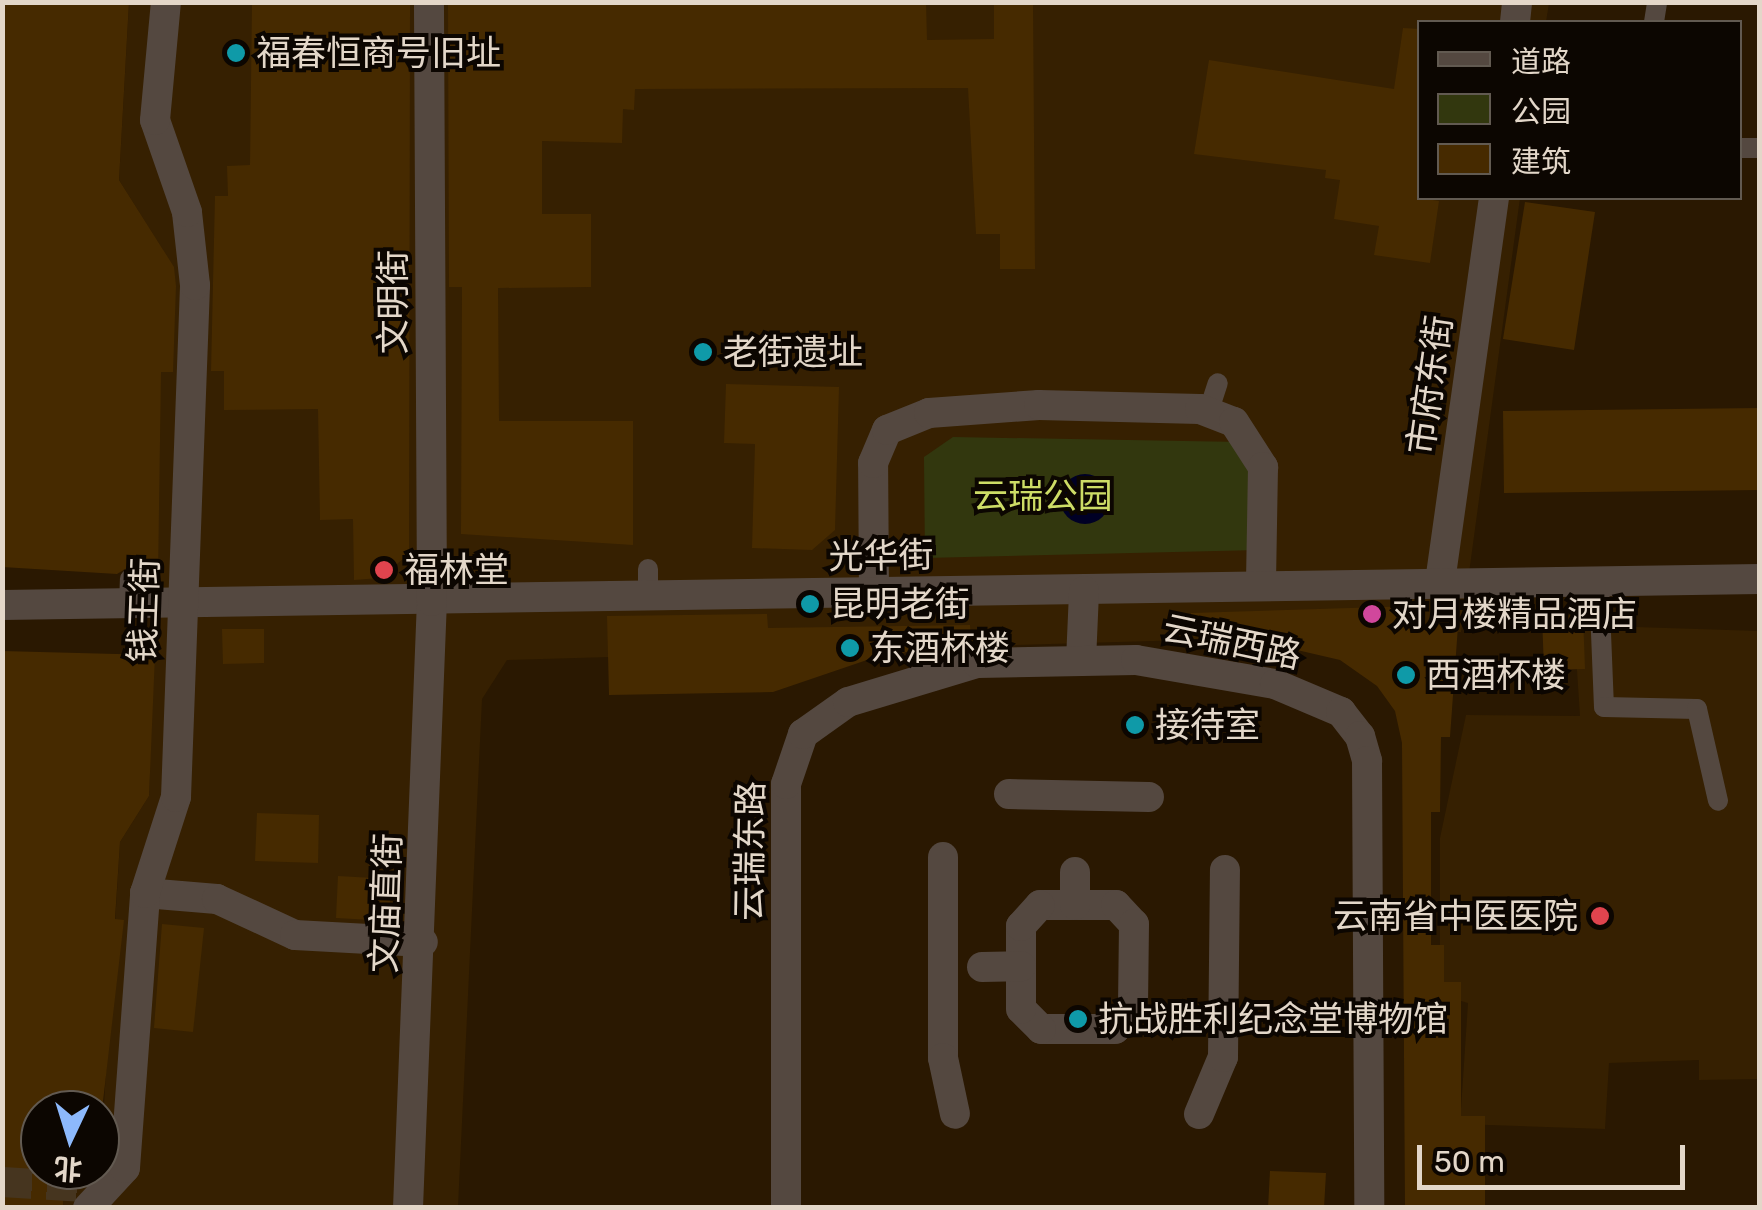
<!DOCTYPE html>
<html>
<head>
<meta charset="utf-8">
<style>
	body { margin:0 }
	#map { position:relative; width:1762px; height:1210px; overflow:hidden; background:#2a1801; font-family:Rubik,"Noto Sans SC",sans-serif }
	div>[style] { position:absolute }
	[style*='--x'] { left:calc(var(--x)*1px); top:calc(var(--y)*1px); width:calc(var(--w)*1px); rotate:calc(var(--a)*1deg) }
	.built>* { inset:0; background:#362001 }
	.green>* { inset:0; background:#32370e }
	.water>* { inset:0; background:#000025 }
	.round { border-radius:50% }
	.building>* { inset:0; background:#462a00 }
	.street-tunnel>* { height:30px; margin-top:-15px; transform-origin:0; background:repeating-linear-gradient(90deg,#46351f 0 30px,transparent 0 45px) }
	.lane>* { height:20px; margin:-10px; padding:0 10px; transform-origin:10px; border-radius:10px; background:#544840 }
	.street>* { height:30px; margin:-15px; padding:0 15px; transform-origin:15px; border-radius:15px; background:#544840 }
	.dots>* { width:28px; height:28px; translate:-50% -50%; box-sizing:border-box; border:5px solid #0c0601; border-radius:50% }
	span { translate:-50% -50%; white-space:nowrap; text-align:center; line-height:1.15; -webkit-text-stroke:8px #0c0601; paint-order:stroke }
	.poi-label { font-size:35px; color:#e3d7c9 }
	.left { translate:0 -50%; text-align:left }
	.right { translate:-100% -50%; text-align:right }
	.street-label { font-size:35px; color:#e3d7c9 }
	.park-label { font-size:35px; color:#cddc66 }
	.frame { position:absolute; inset:0; border:5px solid #e3d7c9; pointer-events:none }
	.legend { position:absolute; left:1417px; top:20px; width:325px; height:180px; box-sizing:border-box; background:#0c0601; border:2px solid #625a51; margin:0; padding:12px 18px; list-style:none; font-size:30px; color:#e3d7c9 }
	.legend li { display:flex; align-items:center; gap:20px; height:50px }
	.legend b { width:50px; border:2px solid #625a51 }
	.north { position:absolute; left:20px; top:1090px; width:100px; height:100px; box-sizing:border-box; background:#0c0601; border:2px solid #625a51; border-radius:50%; rotate:184deg; font-size:28px; font-weight:700; line-height:40px; text-align:center; color:#e3d7c9 }
	.north::after { content:''; display:block; margin:auto; width:35px; height:45px; background:#8db9fc; clip-path:polygon(50% 0,100% 100%,50% 72%,0 100%) }
	.scale { position:absolute; left:1417px; top:1145px; width:268px; height:45px; box-sizing:border-box; border:5px solid #e3d7c9; border-top:0; padding-left:12px; font-size:30px; line-height:35px; white-space:nowrap; color:#e3d7c9; -webkit-text-stroke:8px #0c0601; paint-order:stroke }
</style>
</head>
<body>
<div id="map">
	<div class="built">
		<div style="clip-path:polygon(129px 3px,1549px 3px,1546px 22px,1420px 22px,1420px 198px,1520px 198px,1461px 632px,507px 660px,482px 699px,458px 1207px,63px 1208px,64px 1170px,100px 1170px,120px 842px,149px 796px,163px 250px,119px 180px)"></div>
		<div style="clip-path:polygon(1574px 625px,1759px 631px,1759px 1079px,1699px 1080px,1699px 1060px,1609px 1063px,1605px 1129px,1460px 1124px,1468px 1003px,1440px 995px,1440px 838px,1466px 715px,1580px 716px)"></div>
	</div>
	<div class="green">
		<div style="clip-path:polygon(953px 437px,1241px 442px,1260px 470px,1259px 550px,925px 558px,924px 457px)"></div>
	</div>
	<div class="water">
		<div class="round" style="left:1060px;top:474px;width:50px;height:50px"></div>
	</div>
	<div class="building">
		<div style="clip-path:polygon(2px 2px,129px 2px,119px 180px,174px 267px,176px 286px,173px 372px,161px 372px,158px 577px,132px 565px,117px 574px,2px 567px)"></div>
		<div style="clip-path:polygon(252px 2px,410px 2px,409px 554px,380px 578px,354px 580px,353px 519px,320px 520px,318px 409px,224px 410px,224px 371px,211px 371px,215px 196px,228px 196px,227px 166px,250px 165px)"></div>
		<div style="clip-path:polygon(448px 2px,926px 2px,927px 40px,994px 39px,994px 2px,1033px 2px,1035px 269px,1000px 269px,1000px 234px,976px 234px,968px 88px,635px 89px,634px 110px,623px 109px,622px 143px,542px 141px,542px 214px,591px 214px,591px 287px,498px 288px,499px 421px,633px 421px,633px 545px,461px 534px,462px 287px,449px 287px)"></div>
		<div style="clip-path:polygon(1403px 28px,1420px 29px,1420px 198px,1439px 201px,1430px 263px,1374px 255px,1379px 226px,1334px 219px,1340px 180px,1325px 178px,1326px 170px,1194px 154px,1209px 60px,1394px 89px)"></div>
		<div style="clip-path:polygon(1525px 202px,1595px 212px,1574px 350px,1503px 339px)"></div>
		<div style="clip-path:polygon(726px 384px,839px 387px,835px 530px,812px 550px,752px 548px,755px 444px,724px 443px)"></div>
		<div style="clip-path:polygon(1760px 408px,1760px 490px,1504px 493px,1503px 411px)"></div>
		<div style="clip-path:polygon(1415px 606px,1415px 624px,1458px 626px,1450px 737px,1441px 737px,1440px 812px,1431px 812px,1431px 945px,1444px 945px,1444px 982px,1461px 982px,1461px 1116px,1485px 1116px,1485px 1208px,1405px 1208px,1402px 743px,1395px 711px,1377px 686px,1340px 660px,1190px 625px,1191px 613px)"></div>
		<div style="clip-path:polygon(767px 614px,768px 628px,970px 625px,971px 639px,867px 660px,773px 692px,609px 695px,607px 616px)"></div>
		<div style="clip-path:polygon(1583px 615px,1585px 669px,1544px 670px,1542px 616px)"></div>
		<div style="clip-path:polygon(222px 629px,264px 629px,264px 663px,223px 664px)"></div>
		<div style="clip-path:polygon(2px 651px,155px 655px,149px 796px,120px 842px,115px 919px,124px 920px,102px 1110px,40px 1110px,40px 1170px,64px 1170px,63px 1208px,2px 1208px)"></div>
		<div style="clip-path:polygon(257px 813px,319px 815px,318px 863px,255px 861px)"></div>
		<div style="clip-path:polygon(338px 876px,391px 879px,389px 921px,336px 918px)"></div>
		<div style="clip-path:polygon(162px 924px,204px 928px,193px 1032px,154px 1028px)"></div>
		<div style="clip-path:polygon(1270px 1171px,1326px 1173px,1324px 1208px,1268px 1208px)"></div>
	</div>
	<div class="street-tunnel">
		<div style="--x:2;--y:1182;--w:100;--a:3.4"></div>
	</div>
	<div class="lane">
		<div style="--x:1654;--y:22;--w:20;--a:-81"></div>
		<div style="--x:1740;--y:148;--w:20;--a:0"></div>
		<div style="--x:1209;--y:410;--w:28;--a:-72"></div>
		<div style="--x:648;--y:569;--w:28;--a:90"></div>
		<div style="--x:1599;--y:583;--w:124;--a:87.7"></div>
		<div style="--x:1604;--y:707;--w:93;--a:1.2"></div>
		<div style="--x:1697;--y:709;--w:94;--a:77.1"></div>
		<div style="--x:129;--y:605;--w:26;--a:-88"></div>
	</div>
	<div class="street">
		<div style="--x:1515;--y:22;--w:20;--a:-84"></div>
		<div style="--x:1440;--y:582;--w:388;--a:-82"></div>
		<div style="--x:874;--y:593;--w:130;--a:-90.4"></div>
		<div style="--x:873;--y:463;--w:36;--a:-67"></div>
		<div style="--x:887;--y:430;--w:45;--a:-22"></div>
		<div style="--x:929;--y:413;--w:110;--a:-4.2"></div>
		<div style="--x:1039;--y:405;--w:161;--a:1.4"></div>
		<div style="--x:1200;--y:409;--w:36;--a:21"></div>
		<div style="--x:1234;--y:422;--w:54;--a:57.2"></div>
		<div style="--x:1263;--y:467;--w:116;--a:91"></div>
		<div style="--x:2;--y:605;--w:1758;--a:-0.85"></div>
		<div style="--x:1081;--y:661;--w:70;--a:-87.5"></div>
		<div style="--x:1009;--y:794;--w:140;--a:1.2"></div>
		<div style="--x:943;--y:857;--w:201;--a:90"></div>
		<div style="--x:943;--y:1058;--w:57;--a:77.9"></div>
		<div style="--x:145;--y:893;--w:72;--a:4.8"></div>
		<div style="--x:217;--y:899;--w:86;--a:24.8"></div>
		<div style="--x:295;--y:935;--w:128;--a:3.1"></div>
		<div style="--x:1040;--y:905;--w:76;--a:0"></div>
		<div style="--x:1116;--y:905;--w:26;--a:47"></div>
		<div style="--x:1134;--y:924;--w:83;--a:90.7"></div>
		<div style="--x:1133;--y:1007;--w:28;--a:129"></div>
		<div style="--x:1115;--y:1029;--w:74;--a:180"></div>
		<div style="--x:1041;--y:1029;--w:28;--a:-135"></div>
		<div style="--x:1021;--y:1009;--w:83;--a:-90"></div>
		<div style="--x:1021;--y:926;--w:28;--a:-48"></div>
		<div style="--x:1075;--y:905;--w:33;--a:-90"></div>
		<div style="--x:982;--y:967;--w:39;--a:-1"></div>
		<div style="--x:1199;--y:1114;--w:62;--a:-67.2"></div>
		<div style="--x:1223;--y:1057;--w:187;--a:-89.4"></div>
		<div style="--x:88;--y:1208;--w:54;--a:-47.2"></div>
		<div style="--x:125;--y:1168;--w:276;--a:-85.8"></div>
		<div style="--x:145;--y:893;--w:101;--a:-72.1"></div>
		<div style="--x:176;--y:797;--w:512;--a:-87.87"></div>
		<div style="--x:195;--y:285;--w:73;--a:-96.3"></div>
		<div style="--x:187;--y:212;--w:97;--a:-109.2"></div>
		<div style="--x:155;--y:120;--w:119;--a:-84.7"></div>
		<div style="--x:408;--y:1208;--w:607;--a:-87.74"></div>
		<div style="--x:432;--y:601;--w:599;--a:-90.29"></div>
		<div style="--x:786;--y:1208;--w:424;--a:-90"></div>
		<div style="--x:786;--y:784;--w:53;--a:-71.2"></div>
		<div style="--x:803;--y:734;--w:55;--a:-35.4"></div>
		<div style="--x:848;--y:702;--w:135;--a:-16.8"></div>
		<div style="--x:977;--y:663;--w:159;--a:-1.1"></div>
		<div style="--x:1136;--y:660;--w:141;--a:9.8"></div>
		<div style="--x:1275;--y:684;--w:72;--a:23"></div>
		<div style="--x:1341;--y:712;--w:31;--a:52"></div>
		<div style="--x:1360;--y:736;--w:26;--a:74"></div>
		<div style="--x:1367;--y:761;--w:447;--a:89.7"></div>
	</div>
	<div class="dots">
		<div style="left:236px;top:53px;background:#0f9aa8"></div>
		<div style="left:703px;top:352px;background:#0f9aa8"></div>
		<div style="left:384px;top:570px;background:#e0444e"></div>
		<div style="left:810px;top:604px;background:#0f9aa8"></div>
		<div style="left:1372px;top:614px;background:#d1479c"></div>
		<div style="left:850px;top:648px;background:#0f9aa8"></div>
		<div style="left:1406px;top:675px;background:#0f9aa8"></div>
		<div style="left:1135px;top:725px;background:#0f9aa8"></div>
		<div style="left:1600px;top:916px;background:#e0444e"></div>
		<div style="left:1078px;top:1019px;background:#0f9aa8"></div>
	</div>
	<div class="poi-label">
		<span class="left" style="left:256px;top:53px">福春恒商号旧址</span>
		<span class="left" style="left:723px;top:352px">老街遗址</span>
		<span class="left" style="left:404px;top:570px">福林堂</span>
		<span class="left" style="left:830px;top:604px">昆明老街</span>
		<span class="left" style="left:1392px;top:614px">对月楼精品酒店</span>
		<span class="left" style="left:870px;top:648px">东酒杯楼</span>
		<span class="left" style="left:1426px;top:675px">西酒杯楼</span>
		<span class="left" style="left:1155px;top:725px">接待室</span>
		<span class="right" style="left:1578px;top:916px">云南省中医医院</span>
		<span class="left" style="left:1098px;top:1019px">抗战胜利纪念堂博物馆</span>
	</div>
	<div class="street-label">
		<span style="left:393px;top:302px;rotate:-90deg">文明街</span>
		<span style="left:1430px;top:385px;rotate:-82deg">市府东街</span>
		<span style="left:881px;top:556px;rotate:-1deg">光华街</span>
		<span style="left:144px;top:610px;rotate:-88deg">钱王街</span>
		<span style="left:1232px;top:642px;rotate:12deg">云瑞西路</span>
		<span style="left:750px;top:851px;rotate:-89deg">云瑞东路</span>
		<span style="left:386px;top:903px;rotate:-88deg">文庙直街</span>
	</div>
	<div class="park-label">
		<span style="left:1043px;top:496px">云瑞公园</span>
	</div>
	<div class="frame"></div>
	<ul class="legend">
	<li><b style="height:12px;background:#544840"></b>道路</li>
	<li><b style="height:28px;background:#32370e"></b>公园</li>
	<li><b style="height:28px;background:#462a00"></b>建筑</li>
	</ul>
	<div class="north">北</div>
	<div class="scale">50 m</div>
</div>
</body>
</html>
